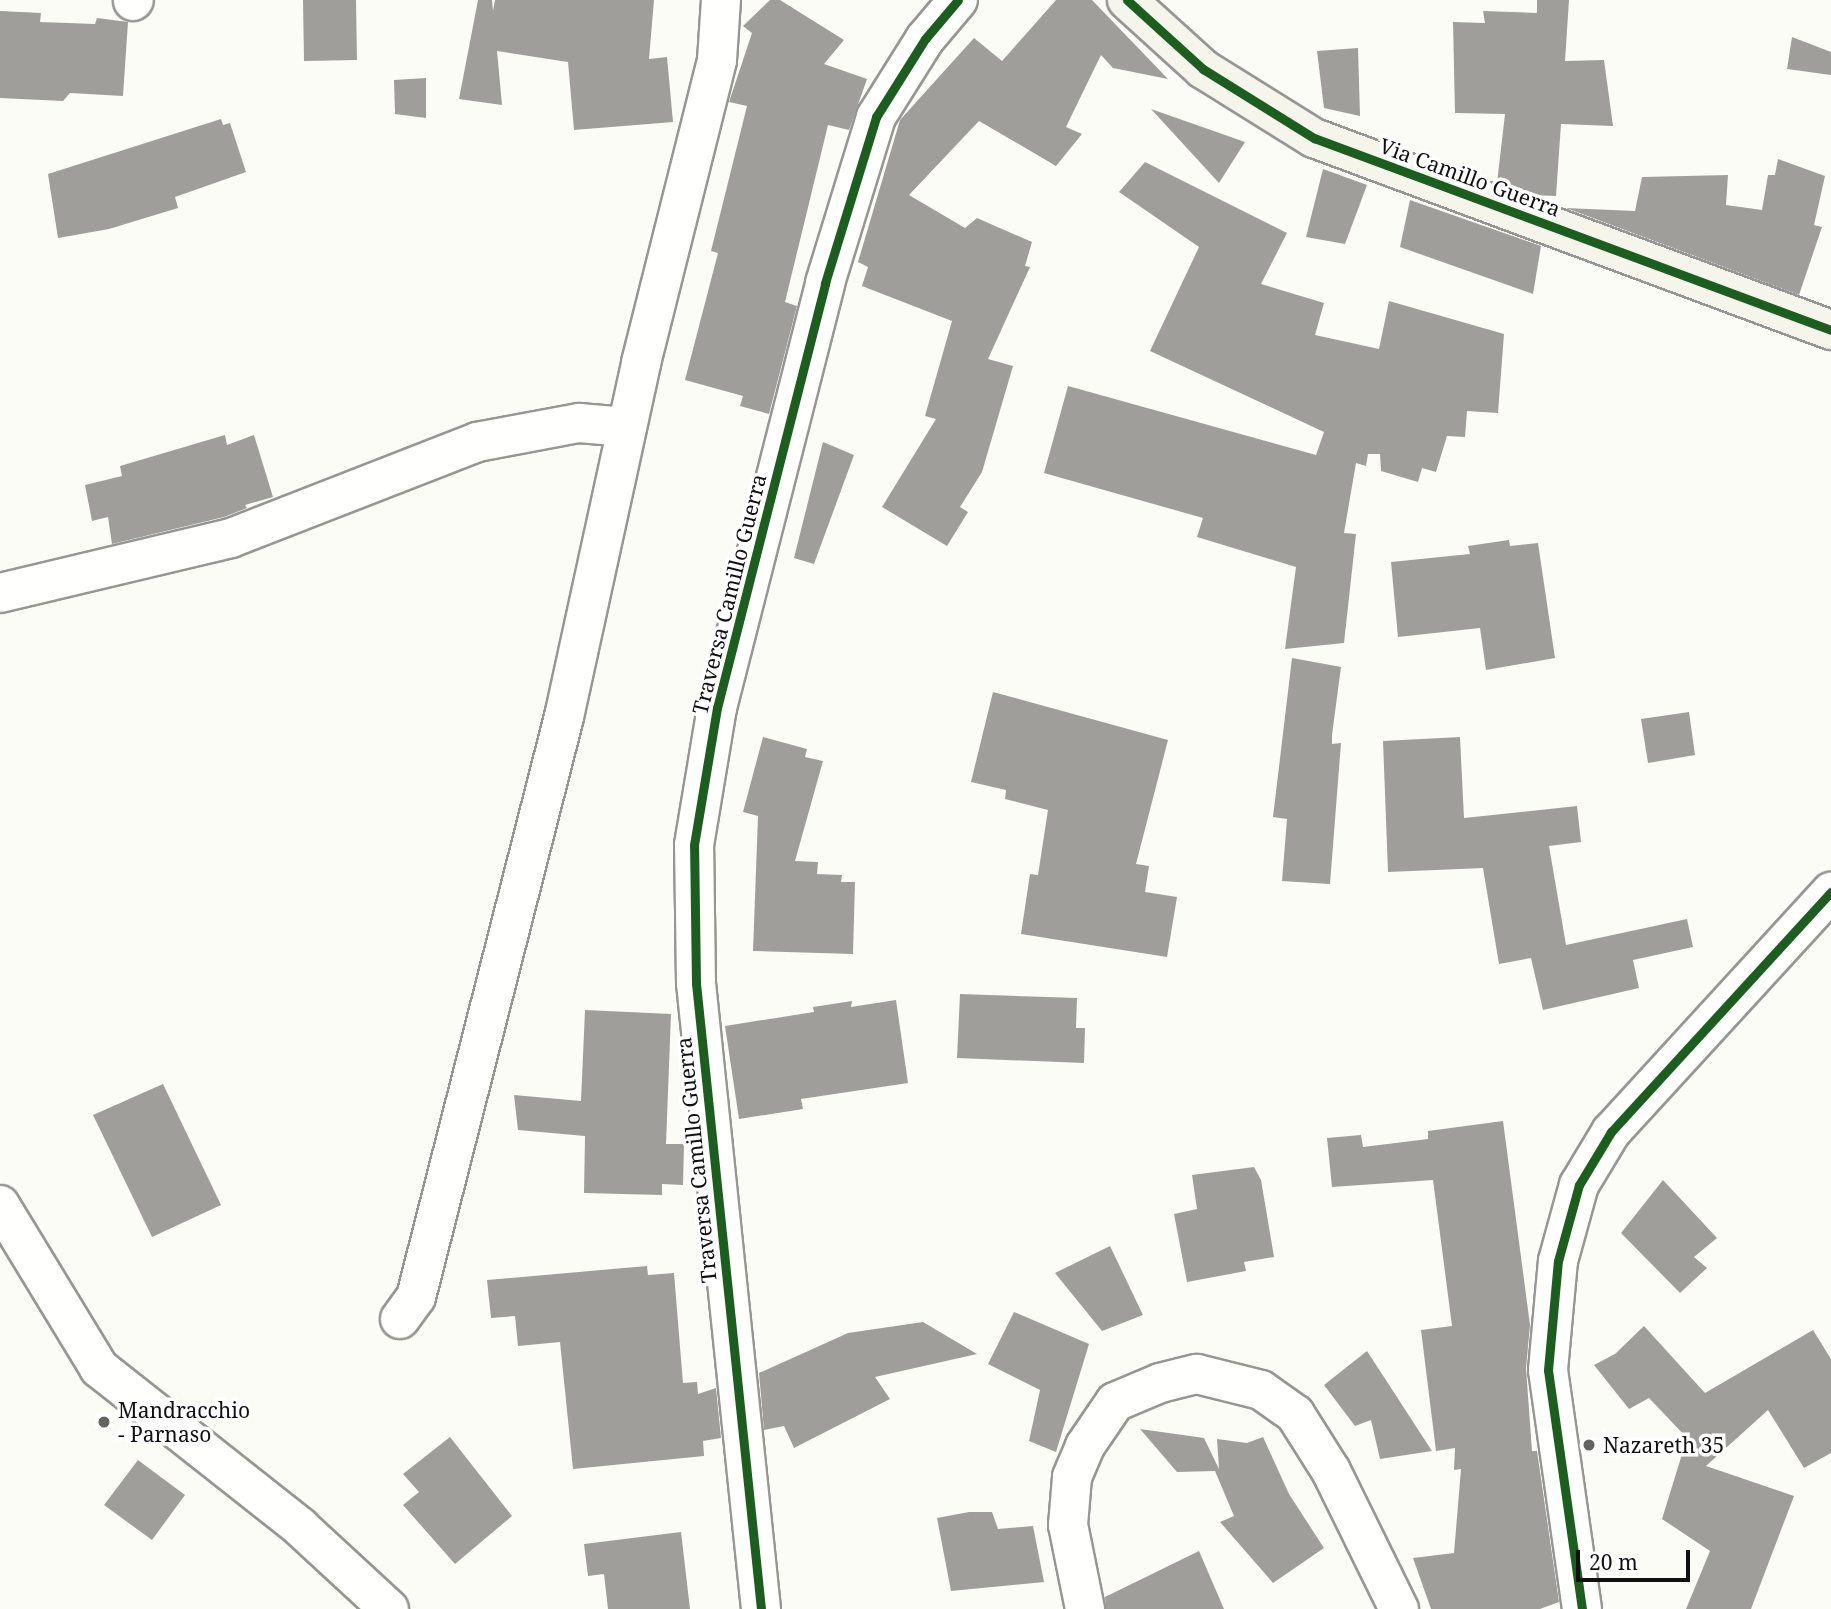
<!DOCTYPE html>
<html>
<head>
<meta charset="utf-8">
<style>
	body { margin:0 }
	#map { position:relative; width:1831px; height:1609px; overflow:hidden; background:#fcfcf6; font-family:"Noto Serif",serif }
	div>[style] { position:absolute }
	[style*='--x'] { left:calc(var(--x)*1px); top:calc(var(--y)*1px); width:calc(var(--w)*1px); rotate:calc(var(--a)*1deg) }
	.building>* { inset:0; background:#a09e9b }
	.roads { filter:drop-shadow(2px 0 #969694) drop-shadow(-2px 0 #969694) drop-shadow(0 2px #969694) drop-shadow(0 -2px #969694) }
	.street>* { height:38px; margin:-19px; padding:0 19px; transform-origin:19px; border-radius:19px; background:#fffffe }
	.secondary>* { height:38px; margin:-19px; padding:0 19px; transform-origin:19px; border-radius:19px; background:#f5f5eb }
	.cycleway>* { height:9px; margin:-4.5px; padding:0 4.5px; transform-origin:4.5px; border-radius:4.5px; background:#1b5e20 }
	.dots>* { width:19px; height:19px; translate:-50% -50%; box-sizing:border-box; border:4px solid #fff; border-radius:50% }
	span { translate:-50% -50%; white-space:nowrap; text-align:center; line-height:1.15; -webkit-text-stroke:7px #fff; paint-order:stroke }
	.street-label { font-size:21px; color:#101010 }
	.poi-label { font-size:21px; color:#101010 }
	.left { translate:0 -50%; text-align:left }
	.scale { position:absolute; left:1576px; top:1550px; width:114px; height:32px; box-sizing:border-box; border:4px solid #101010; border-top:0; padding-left:9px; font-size:21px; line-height:24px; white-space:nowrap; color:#101010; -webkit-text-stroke:5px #fff; paint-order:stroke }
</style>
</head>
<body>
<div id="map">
	<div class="building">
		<div style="clip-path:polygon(303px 0,356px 0,357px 60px,304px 61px)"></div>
		<div style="clip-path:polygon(478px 0,492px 0,493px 11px,495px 0,654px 0,649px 59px,667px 57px,673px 122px,574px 130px,568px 62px,497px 51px,502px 105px,459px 99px)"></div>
		<div style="clip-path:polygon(770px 0,780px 0,844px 40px,824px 64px,867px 79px,849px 130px,828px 125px,785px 302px,797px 306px,769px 414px,740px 406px,743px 396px,685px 380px,718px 253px,711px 251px,747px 106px,729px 102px,752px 33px,743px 26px)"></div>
		<div style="clip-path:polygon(1056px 0,1092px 0,1168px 79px,1113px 68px,1101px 55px,1066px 127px,1082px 134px,1056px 166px,979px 121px,909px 195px,965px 228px,977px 218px,1032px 242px,1025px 266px,1030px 267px,988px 359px,1013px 366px,982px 472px,960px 507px,968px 512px,947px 546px,882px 507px,936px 419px,925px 416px,952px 321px,862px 286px,868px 267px,858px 262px,900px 120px,974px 38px,1002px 61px)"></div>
		<div style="clip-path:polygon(1537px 0,1569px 0,1565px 61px,1604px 60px,1613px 126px,1561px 124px,1556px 196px,1530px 195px,1497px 183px,1505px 114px,1455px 113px,1453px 22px,1485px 23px,1483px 11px,1537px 13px)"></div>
		<div style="clip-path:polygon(0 11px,41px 13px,40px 22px,95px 24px,97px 18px,128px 22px,123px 96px,70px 93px,63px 101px,0 98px)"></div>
		<div style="clip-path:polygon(1792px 37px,1831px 52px,1831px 75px,1787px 69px)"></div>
		<div style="clip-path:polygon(1358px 48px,1360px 116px,1324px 108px,1317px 51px)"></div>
		<div style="clip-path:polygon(426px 78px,426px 118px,395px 114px,394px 80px)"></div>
		<div style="clip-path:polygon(1151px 109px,1245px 142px,1219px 183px)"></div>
		<div style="clip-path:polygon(221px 119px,223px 125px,230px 123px,246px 172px,175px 197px,178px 208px,109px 229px,58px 238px,48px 174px)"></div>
		<div style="clip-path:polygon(1778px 159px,1825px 176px,1814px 225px,1822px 227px,1799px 295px,1566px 208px,1635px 211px,1642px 177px,1728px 175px,1726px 205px,1762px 210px,1768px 175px,1775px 175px)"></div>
		<div style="clip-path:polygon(1145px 162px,1287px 233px,1261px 284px,1324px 303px,1315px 335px,1379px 349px,1389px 301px,1504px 334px,1498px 413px,1467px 411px,1465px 437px,1447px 436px,1436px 472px,1422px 468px,1418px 482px,1381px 471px,1380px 454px,1368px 454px,1366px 466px,1356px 463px,1344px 533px,1356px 534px,1344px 643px,1285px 649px,1296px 567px,1197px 537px,1203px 518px,1044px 473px,1068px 386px,1316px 455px,1324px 432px,1150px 351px,1199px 247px,1119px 192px)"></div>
		<div style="clip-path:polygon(1323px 169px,1367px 185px,1345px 244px,1306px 237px)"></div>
		<div style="clip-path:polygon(1410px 200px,1541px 246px,1533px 294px,1400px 247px)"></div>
		<div style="clip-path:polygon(225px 435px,227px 445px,254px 435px,273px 497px,245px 505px,247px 508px,224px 517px,112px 544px,108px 517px,92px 521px,85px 485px,122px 476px,120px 466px)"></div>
		<div style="clip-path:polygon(823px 442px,854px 455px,814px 564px,794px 558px)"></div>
		<div style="clip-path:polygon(1509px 540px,1510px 546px,1538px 543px,1555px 658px,1486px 670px,1480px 628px,1398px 637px,1391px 562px,1470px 554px,1468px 546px)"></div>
		<div style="clip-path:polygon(1292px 658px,1341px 667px,1332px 735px,1332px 744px,1341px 743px,1330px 884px,1282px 881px,1287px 819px,1273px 817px)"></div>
		<div style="clip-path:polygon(993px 692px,1168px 740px,1136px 864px,1149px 866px,1145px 892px,1177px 897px,1167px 957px,1021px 934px,1030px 874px,1038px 875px,1048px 810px,1005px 799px,1006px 790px,971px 782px)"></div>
		<div style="clip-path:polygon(1689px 712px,1695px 755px,1648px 763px,1641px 719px)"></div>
		<div style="clip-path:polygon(763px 737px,807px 749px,805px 757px,823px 761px,795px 861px,818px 862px,817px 874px,842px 875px,841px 882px,855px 882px,853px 954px,753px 951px,758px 816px,743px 812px)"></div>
		<div style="clip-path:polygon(1460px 737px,1464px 818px,1577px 806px,1581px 842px,1549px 846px,1566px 945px,1687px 919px,1693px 947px,1633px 960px,1639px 988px,1543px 1010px,1531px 958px,1499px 964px,1483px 868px,1388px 872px,1383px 741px)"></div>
		<div style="clip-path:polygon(960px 994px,1077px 998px,1076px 1028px,1085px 1028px,1084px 1063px,957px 1058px)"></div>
		<div style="clip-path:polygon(896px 1000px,908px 1083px,801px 1099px,803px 1109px,739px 1119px,725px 1026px,814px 1012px,813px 1007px,852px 1001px,851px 1007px)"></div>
		<div style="clip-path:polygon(585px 1010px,671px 1014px,666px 1144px,684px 1144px,683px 1185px,662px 1184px,662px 1195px,584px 1193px,585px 1136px,518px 1130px,514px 1095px,581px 1101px)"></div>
		<div style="clip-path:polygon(163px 1084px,221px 1205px,152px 1237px,93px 1115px)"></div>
		<div style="clip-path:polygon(1503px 1121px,1530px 1325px,1526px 1368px,1532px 1451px,1537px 1451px,1559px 1602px,1540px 1609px,1431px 1609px,1413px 1558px,1454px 1553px,1461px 1469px,1454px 1470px,1455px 1448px,1436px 1451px,1421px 1330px,1452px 1326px,1433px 1180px,1332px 1187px,1327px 1138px,1361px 1135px,1363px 1147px,1428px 1139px,1428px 1131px)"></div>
		<div style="clip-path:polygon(1254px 1167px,1261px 1180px,1274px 1257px,1244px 1262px,1246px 1271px,1187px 1282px,1174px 1214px,1197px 1209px,1192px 1175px)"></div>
		<div style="clip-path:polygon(1663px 1180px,1717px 1238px,1694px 1257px,1707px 1268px,1680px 1293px,1621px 1233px)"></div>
		<div style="clip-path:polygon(1110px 1246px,1143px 1315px,1102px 1331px,1055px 1273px)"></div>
		<div style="clip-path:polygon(647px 1266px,648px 1275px,674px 1273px,683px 1383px,697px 1382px,698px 1394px,716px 1388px,721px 1438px,703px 1441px,704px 1456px,573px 1469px,560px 1342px,518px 1346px,515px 1316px,491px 1318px,487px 1280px)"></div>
		<div style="clip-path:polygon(1014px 1312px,1089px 1344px,1056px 1452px,1029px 1441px,1040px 1390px,988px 1364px)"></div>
		<div style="clip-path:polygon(923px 1322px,977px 1354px,875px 1377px,890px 1399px,794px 1448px,784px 1426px,764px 1430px,759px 1373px,848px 1333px)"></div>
		<div style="clip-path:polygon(1644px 1326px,1705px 1393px,1813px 1330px,1831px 1359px,1831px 1453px,1804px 1468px,1768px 1410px,1706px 1466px,1794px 1496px,1751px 1609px,1686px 1609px,1710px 1551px,1662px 1519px,1687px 1438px,1649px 1398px,1629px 1409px,1594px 1365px,1615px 1354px)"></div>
		<div style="clip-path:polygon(1367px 1351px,1432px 1451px,1380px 1459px,1371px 1420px,1355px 1426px,1324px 1385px)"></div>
		<div style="clip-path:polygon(1140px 1429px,1204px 1438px,1219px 1469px,1217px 1439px,1247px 1443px,1263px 1437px,1289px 1494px,1324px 1548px,1273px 1583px,1220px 1522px,1234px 1516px,1215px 1471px,1177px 1472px)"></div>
		<div style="clip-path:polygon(450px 1437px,512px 1516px,455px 1564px,403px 1505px,419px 1492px,403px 1474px)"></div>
		<div style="clip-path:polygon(138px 1460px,185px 1495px,152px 1540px,104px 1505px)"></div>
		<div style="clip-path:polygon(969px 1512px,992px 1512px,998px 1529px,1033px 1526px,1044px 1582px,951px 1591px,937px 1518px)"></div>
		<div style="clip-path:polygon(681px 1532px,690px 1609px,608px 1609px,604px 1574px,588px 1576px,584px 1544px)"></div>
		<div style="clip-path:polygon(1199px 1551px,1224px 1609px,1106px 1609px,1105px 1597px)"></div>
	</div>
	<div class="roads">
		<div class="street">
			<div style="--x:133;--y:1;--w:1;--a:-45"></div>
			<div style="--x:0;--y:593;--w:237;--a:-13.4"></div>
			<div style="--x:231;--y:538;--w:264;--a:-21.3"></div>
			<div style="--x:477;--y:442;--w:104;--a:-10.6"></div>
			<div style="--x:579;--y:423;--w:48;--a:4.8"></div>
			<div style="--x:0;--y:1205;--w:191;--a:58.7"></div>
			<div style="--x:99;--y:1368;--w:256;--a:38.3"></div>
			<div style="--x:300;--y:1527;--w:121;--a:42.7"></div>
			<div style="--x:400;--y:1319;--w:27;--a:-54"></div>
			<div style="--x:416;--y:1297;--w:599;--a:-75.69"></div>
			<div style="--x:564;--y:717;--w:362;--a:-77.7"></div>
			<div style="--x:641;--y:363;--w:312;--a:-75.9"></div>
			<div style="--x:717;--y:60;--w:60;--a:-86.2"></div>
			<div style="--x:761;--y:1609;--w:629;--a:-95.93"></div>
			<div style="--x:696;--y:983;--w:138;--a:-90.8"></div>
			<div style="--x:694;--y:845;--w:139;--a:-80.5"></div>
			<div style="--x:717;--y:708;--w:439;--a:-75.7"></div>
			<div style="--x:825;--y:283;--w:174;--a:-72.9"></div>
			<div style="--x:876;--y:117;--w:92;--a:-57.9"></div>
			<div style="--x:925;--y:39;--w:51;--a:-49.8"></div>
			<div style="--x:1085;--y:1609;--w:86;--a:-101.4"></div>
			<div style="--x:1068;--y:1525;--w:48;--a:-85.2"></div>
			<div style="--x:1072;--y:1477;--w:34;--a:-67"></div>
			<div style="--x:1085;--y:1446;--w:53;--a:-55.7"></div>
			<div style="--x:1115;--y:1402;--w:49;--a:-22.9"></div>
			<div style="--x:1160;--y:1383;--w:38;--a:-14"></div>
			<div style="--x:1197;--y:1374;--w:66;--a:14"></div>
			<div style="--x:1261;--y:1390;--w:42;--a:35.2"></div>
			<div style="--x:1295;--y:1414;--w:67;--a:57.7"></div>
			<div style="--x:1331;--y:1471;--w:154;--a:63.8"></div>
			<div style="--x:1582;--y:1609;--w:241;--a:-98.1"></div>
			<div style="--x:1548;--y:1370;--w:109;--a:-84.8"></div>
			<div style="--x:1558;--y:1261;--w:79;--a:-74.6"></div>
			<div style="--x:1579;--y:1185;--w:62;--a:-58.9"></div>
			<div style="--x:1611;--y:1132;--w:326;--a:-47.5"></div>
		</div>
		<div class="secondary">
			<div style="--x:1127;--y:0;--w:103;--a:42.2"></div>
			<div style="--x:1203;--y:69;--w:131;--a:31.9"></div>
			<div style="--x:1314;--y:138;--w:552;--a:20.37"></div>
		</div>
	</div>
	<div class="cycleway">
		<div style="--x:1127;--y:0;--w:103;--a:42.2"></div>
		<div style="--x:1203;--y:69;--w:131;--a:31.9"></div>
		<div style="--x:1314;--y:138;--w:552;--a:20.37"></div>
		<div style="--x:761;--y:1609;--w:629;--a:-95.93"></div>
		<div style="--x:696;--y:983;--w:138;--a:-90.8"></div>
		<div style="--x:694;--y:845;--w:139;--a:-80.5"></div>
		<div style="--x:717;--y:708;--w:439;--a:-75.7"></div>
		<div style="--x:825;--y:283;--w:174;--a:-72.9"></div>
		<div style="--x:876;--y:117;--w:92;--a:-57.9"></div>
		<div style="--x:925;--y:39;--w:51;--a:-49.8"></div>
		<div style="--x:1582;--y:1609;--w:241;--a:-98.1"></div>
		<div style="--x:1548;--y:1370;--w:109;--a:-84.8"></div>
		<div style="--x:1558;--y:1261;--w:79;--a:-74.6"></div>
		<div style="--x:1579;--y:1185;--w:62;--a:-58.9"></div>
		<div style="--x:1611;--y:1132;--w:326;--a:-47.5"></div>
	</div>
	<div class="dots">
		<div style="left:104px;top:1422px;background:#636360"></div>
		<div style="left:1589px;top:1445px;background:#636360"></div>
	</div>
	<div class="street-label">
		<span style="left:1470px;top:177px;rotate:20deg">Via Camillo Guerra</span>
		<span style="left:729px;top:594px;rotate:-76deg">Traversa Camillo Guerra</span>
		<span style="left:696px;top:1160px;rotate:-96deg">Traversa Camillo Guerra</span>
	</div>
	<div class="poi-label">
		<span class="left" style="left:118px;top:1422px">Mandracchio<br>- Parnaso</span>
		<span class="left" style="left:1603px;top:1445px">Nazareth 35</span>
	</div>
	<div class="scale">20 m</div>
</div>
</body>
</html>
